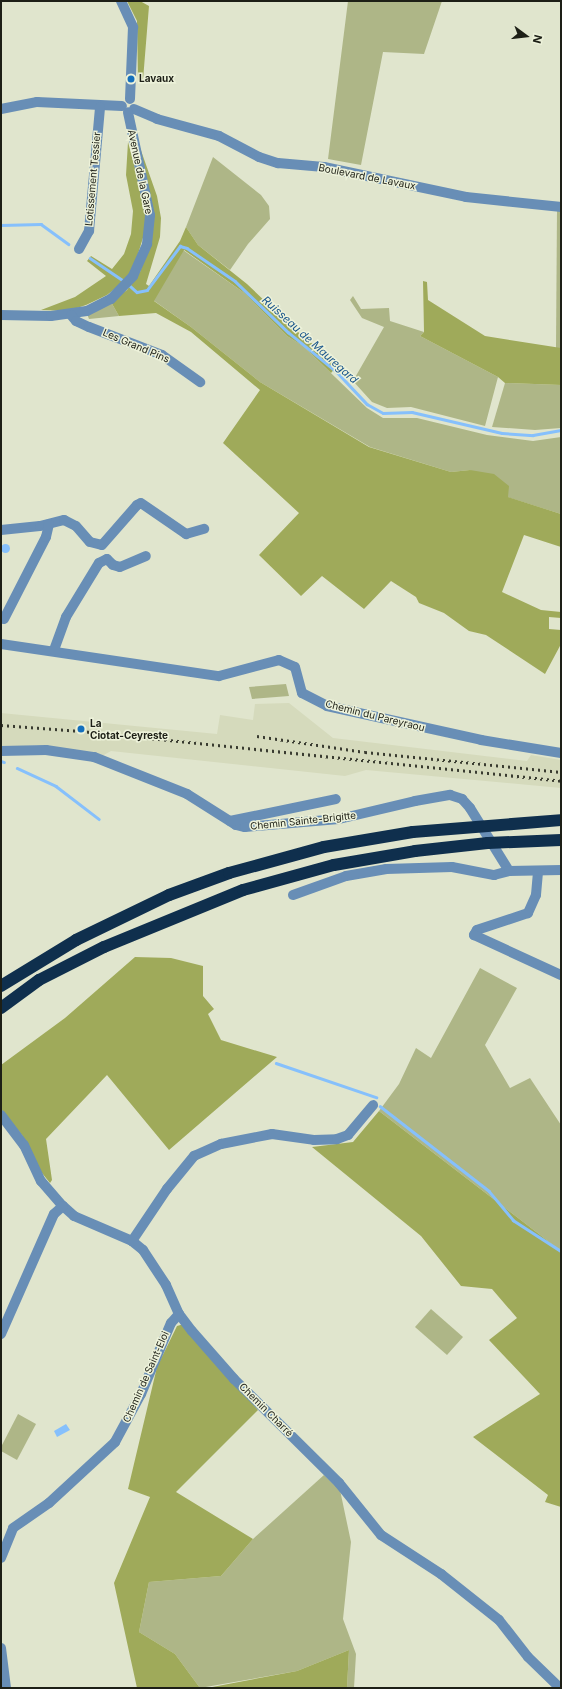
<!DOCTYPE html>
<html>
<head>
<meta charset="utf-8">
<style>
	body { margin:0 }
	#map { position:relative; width:562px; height:1689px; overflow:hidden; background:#e0e5cd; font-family:Inter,sans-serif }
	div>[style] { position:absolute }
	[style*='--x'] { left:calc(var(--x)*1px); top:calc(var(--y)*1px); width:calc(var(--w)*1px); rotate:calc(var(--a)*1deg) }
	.built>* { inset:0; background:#d5dabc }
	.green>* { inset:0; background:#aeb687 }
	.forest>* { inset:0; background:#9faa5a }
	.water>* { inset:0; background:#86c0fc }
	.round { border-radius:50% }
	.stream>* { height:2.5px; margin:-1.25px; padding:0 1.25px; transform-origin:1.25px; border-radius:1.25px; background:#86c0fc }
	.minor>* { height:10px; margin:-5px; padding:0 5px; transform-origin:5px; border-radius:5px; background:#688eb6 }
	.highway>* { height:12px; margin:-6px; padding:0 6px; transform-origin:6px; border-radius:6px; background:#0f2f4d }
	.rail>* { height:2.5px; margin-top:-1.25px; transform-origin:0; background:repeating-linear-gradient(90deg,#393b30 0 2px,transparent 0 6px) }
	.dots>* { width:11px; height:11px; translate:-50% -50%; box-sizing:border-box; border:2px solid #edf2da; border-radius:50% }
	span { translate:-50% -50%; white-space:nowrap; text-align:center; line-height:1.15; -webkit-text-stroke:3px #edf2da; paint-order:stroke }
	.poi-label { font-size:10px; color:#1d1f16; font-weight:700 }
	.left { translate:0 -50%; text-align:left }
	.street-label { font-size:10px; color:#1d1f16 }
	.water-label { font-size:11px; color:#19558b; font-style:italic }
	.frame { position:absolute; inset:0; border:2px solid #1d1f16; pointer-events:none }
	.north { position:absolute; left:506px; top:16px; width:40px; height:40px; -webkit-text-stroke:3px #edf2da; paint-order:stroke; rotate:105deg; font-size:11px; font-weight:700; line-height:16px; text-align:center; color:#1d1f16 }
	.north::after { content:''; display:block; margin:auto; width:14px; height:18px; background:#1d1f16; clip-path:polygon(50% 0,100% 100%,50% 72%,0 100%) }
</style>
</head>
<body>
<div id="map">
	<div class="built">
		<div style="clip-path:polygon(289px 703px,333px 738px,527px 761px,531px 755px,561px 760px,561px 788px,366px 770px,345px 776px,111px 751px,102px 756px,36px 745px,1px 748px,1px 713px,217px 734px,220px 715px,253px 720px,255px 704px)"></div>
	</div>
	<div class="green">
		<div style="clip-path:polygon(348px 1px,442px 1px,424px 54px,383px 52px,361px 165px,328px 159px)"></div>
		<div style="clip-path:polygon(213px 157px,261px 195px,269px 206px,270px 219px,248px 244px,230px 270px,198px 245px,186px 227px)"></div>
		<div style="clip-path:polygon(557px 210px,561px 210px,561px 348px,556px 348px)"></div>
		<div style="clip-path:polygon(183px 250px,243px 292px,287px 336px,303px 346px,367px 408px,383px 418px,417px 418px,487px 435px,533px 441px,561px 437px,561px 514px,507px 497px,470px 470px,451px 472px,370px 447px,260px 382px,191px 327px,153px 300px)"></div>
		<div style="clip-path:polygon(353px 296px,361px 309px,389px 308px,390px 321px,424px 332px,420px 336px,498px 377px,485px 426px,411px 407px,387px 408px,372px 402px,353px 381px,384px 327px,362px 318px,350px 300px)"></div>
		<div style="clip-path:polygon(111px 302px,119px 316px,89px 319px,87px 314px)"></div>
		<div style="clip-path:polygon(505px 383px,561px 385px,561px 428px,535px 430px,492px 427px)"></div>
		<div style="clip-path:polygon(286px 684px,289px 696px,252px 699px,249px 687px)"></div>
		<div style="clip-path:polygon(480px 968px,517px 988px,485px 1045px,510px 1088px,530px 1078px,561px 1125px,561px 1251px,379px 1111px,399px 1084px,416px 1048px,431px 1058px)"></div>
		<div style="clip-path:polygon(431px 1309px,463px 1337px,447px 1355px,415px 1327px)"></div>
		<div style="clip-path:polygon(18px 1414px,36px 1424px,17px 1460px,1px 1451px,1px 1447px)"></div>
		<div style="clip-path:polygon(324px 1475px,340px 1490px,351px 1542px,343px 1619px,356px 1654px,354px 1688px,347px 1688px,349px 1650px,297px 1671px,200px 1688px,175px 1654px,139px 1632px,149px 1582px,221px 1576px,253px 1539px)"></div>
	</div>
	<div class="forest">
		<div style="clip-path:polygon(127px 1px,140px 1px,149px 6px,143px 80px,138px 81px,137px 21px)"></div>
		<div style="clip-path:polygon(128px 142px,145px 206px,146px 228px,134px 267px,122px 283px,107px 295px,86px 305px,68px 311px,41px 310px,75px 297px,106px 276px,87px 261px,91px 256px,112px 269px,124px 254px,131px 234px,133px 211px,126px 175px)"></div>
		<div style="clip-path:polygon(138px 142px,157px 196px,161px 218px,160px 237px,146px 284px,149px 286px,180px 241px,186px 227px,198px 245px,247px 284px,292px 327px,338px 365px,331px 373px,303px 346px,287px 336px,243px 292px,184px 250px,154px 301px,191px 327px,260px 382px,369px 447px,451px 472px,470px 470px,494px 474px,509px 486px,508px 497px,561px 514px,561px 547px,524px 535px,502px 592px,541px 610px,561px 612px,561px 618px,549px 617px,549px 629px,561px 630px,561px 644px,545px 674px,486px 635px,469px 631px,444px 613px,419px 603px,416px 597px,391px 581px,364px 609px,322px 576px,301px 596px,259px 555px,299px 513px,223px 443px,260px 390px,191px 332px,156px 313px,119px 316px,111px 302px,127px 290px,140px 272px,152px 238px)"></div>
		<div style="clip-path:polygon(423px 281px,427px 282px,428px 300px,485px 336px,561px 348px,561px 385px,505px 383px,498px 377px,420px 336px,424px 332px)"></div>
		<div style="clip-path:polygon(135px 957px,171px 958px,203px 966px,203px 996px,214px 1009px,208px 1014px,221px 1040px,277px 1057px,169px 1150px,107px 1075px,46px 1139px,52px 1180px,50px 1183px,38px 1168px,22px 1135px,1px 1109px,1px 1065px,65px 1018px)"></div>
		<div style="clip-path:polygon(379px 1111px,561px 1251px,561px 1507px,545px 1502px,548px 1495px,473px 1437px,540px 1394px,489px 1340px,517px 1318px,492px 1289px,461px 1286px,421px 1236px,312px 1147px,353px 1142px)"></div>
		<div style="clip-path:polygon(184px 1324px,258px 1410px,176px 1492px,253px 1539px,221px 1576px,149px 1582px,139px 1632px,175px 1654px,200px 1688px,137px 1688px,114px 1583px,150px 1497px,128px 1489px,157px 1367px,177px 1326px)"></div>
		<div style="clip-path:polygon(349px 1650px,347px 1688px,207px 1688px,297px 1671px)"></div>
	</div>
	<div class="water">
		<div class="round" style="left:0.5px;top:543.5px;width:9px;height:9px"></div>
		<div style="clip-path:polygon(66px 1424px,70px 1430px,57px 1437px,54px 1431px)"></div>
	</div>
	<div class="stream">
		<div style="--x:1;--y:225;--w:40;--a:-1.4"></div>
		<div style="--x:41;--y:224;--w:34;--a:36"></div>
		<div style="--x:90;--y:258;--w:41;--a:34.1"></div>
		<div style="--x:128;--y:284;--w:12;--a:42"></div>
		<div style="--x:137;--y:292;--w:10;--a:-11"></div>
		<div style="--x:147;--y:290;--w:55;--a:-53.1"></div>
		<div style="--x:180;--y:246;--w:7;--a:16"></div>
		<div style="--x:187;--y:248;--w:58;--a:34.5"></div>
		<div style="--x:235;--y:281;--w:74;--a:43.9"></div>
		<div style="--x:288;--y:332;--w:63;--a:39.2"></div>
		<div style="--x:337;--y:372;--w:44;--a:46.8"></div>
		<div style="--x:367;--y:404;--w:18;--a:29"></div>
		<div style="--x:383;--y:413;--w:29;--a:-2"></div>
		<div style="--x:412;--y:412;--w:92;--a:13.1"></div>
		<div style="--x:502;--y:433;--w:31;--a:4"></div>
		<div style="--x:533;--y:435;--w:28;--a:-10"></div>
		<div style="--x:1;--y:761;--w:3;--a:18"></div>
		<div style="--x:17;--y:768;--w:43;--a:24.8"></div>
		<div style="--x:56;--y:786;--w:54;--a:37.5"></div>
		<div style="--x:276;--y:1063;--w:106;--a:18.8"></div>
		<div style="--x:380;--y:1106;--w:138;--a:37.9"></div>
		<div style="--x:489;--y:1191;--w:38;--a:50"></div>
		<div style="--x:513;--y:1220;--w:57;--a:32.9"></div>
	</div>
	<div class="minor">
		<div style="--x:121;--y:1;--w:29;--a:65"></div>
		<div style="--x:133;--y:27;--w:72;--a:92.4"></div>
		<div style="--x:1;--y:109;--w:37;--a:-11"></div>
		<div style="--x:37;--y:102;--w:85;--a:2.7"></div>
		<div style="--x:134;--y:109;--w:25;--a:23"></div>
		<div style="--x:157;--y:119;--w:64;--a:15.3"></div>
		<div style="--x:219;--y:136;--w:45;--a:27.7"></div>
		<div style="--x:259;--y:157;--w:20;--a:18"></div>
		<div style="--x:278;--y:163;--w:46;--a:5"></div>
		<div style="--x:324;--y:167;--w:145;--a:11.9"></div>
		<div style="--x:466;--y:197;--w:96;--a:6"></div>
		<div style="--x:79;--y:249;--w:21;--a:-61"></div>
		<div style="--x:89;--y:231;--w:124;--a:-84.9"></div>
		<div style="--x:1;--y:315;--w:50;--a:1.1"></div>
		<div style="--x:51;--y:316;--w:36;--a:-8"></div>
		<div style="--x:87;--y:311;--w:27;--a:-27"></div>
		<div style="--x:111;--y:299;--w:32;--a:-46"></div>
		<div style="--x:133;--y:276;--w:35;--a:-66"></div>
		<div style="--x:147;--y:244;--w:29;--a:-84"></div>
		<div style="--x:150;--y:215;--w:105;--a:-102.1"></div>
		<div style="--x:71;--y:315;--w:8;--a:50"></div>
		<div style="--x:76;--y:321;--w:14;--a:25"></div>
		<div style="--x:89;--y:327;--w:78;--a:21"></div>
		<div style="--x:162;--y:355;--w:47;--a:35.4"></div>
		<div style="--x:1;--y:530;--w:39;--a:-6"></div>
		<div style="--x:40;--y:526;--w:25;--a:-14"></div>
		<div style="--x:64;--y:520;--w:13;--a:27"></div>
		<div style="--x:76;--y:526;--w:21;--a:49"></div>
		<div style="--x:90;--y:542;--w:12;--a:14"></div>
		<div style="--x:102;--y:545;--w:53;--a:-48.8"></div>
		<div style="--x:137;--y:505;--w:4;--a:-27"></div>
		<div style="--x:141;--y:503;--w:55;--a:34.6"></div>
		<div style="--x:186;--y:534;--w:19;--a:-16"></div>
		<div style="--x:4;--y:619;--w:92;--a:-62.9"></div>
		<div style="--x:46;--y:537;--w:13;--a:-77"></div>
		<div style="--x:1;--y:644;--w:220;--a:8.4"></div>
		<div style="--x:219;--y:676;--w:62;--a:-14.9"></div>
		<div style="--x:279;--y:660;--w:17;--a:24"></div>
		<div style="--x:295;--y:667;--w:27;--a:75"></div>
		<div style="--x:302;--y:693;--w:28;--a:27"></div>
		<div style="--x:327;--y:706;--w:158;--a:12.4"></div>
		<div style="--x:481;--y:740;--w:81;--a:9.2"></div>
		<div style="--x:54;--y:650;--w:35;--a:-70"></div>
		<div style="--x:66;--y:617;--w:63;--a:-58.6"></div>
		<div style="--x:99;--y:563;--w:9;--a:-27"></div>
		<div style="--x:107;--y:559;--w:8;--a:45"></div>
		<div style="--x:113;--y:565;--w:7;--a:16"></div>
		<div style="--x:120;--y:567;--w:28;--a:-23"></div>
		<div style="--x:1;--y:751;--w:45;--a:-1.3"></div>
		<div style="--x:46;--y:750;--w:49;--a:8.3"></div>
		<div style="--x:94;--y:757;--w:100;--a:21.7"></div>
		<div style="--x:187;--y:794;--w:58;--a:32.3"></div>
		<div style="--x:236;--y:825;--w:9;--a:13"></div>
		<div style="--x:245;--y:827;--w:94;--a:-4.9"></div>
		<div style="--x:339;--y:819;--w:78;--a:-13.3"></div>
		<div style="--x:415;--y:801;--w:36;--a:-10"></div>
		<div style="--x:450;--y:795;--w:13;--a:18"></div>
		<div style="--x:462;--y:799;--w:12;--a:48"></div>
		<div style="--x:470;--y:808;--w:74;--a:58.2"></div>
		<div style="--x:230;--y:821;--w:108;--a:-11.7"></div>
		<div style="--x:538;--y:872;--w:23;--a:95"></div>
		<div style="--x:536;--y:895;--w:20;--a:114"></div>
		<div style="--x:528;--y:913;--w:54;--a:161.6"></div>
		<div style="--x:477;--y:930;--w:6;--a:121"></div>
		<div style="--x:474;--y:935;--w:96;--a:24.7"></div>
		<div style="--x:293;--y:895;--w:56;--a:-19.7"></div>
		<div style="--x:346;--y:876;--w:41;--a:-9.9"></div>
		<div style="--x:386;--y:869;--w:66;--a:-1.7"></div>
		<div style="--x:452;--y:867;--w:43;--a:10.8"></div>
		<div style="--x:494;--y:875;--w:16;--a:-15"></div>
		<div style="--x:509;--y:871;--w:52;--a:-1.1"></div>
		<div style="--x:1;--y:1115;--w:38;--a:53"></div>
		<div style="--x:24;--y:1145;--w:40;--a:65"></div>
		<div style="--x:41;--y:1181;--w:33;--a:49"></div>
		<div style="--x:63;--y:1206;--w:15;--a:42"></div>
		<div style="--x:74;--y:1216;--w:63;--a:23.3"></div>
		<div style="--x:132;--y:1241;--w:14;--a:39"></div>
		<div style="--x:143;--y:1250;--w:42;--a:56.7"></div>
		<div style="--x:166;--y:1285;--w:32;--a:66"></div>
		<div style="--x:179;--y:1314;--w:21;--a:53"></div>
		<div style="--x:192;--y:1331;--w:64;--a:48.8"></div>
		<div style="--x:234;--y:1379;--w:148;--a:44.7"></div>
		<div style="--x:339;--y:1483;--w:67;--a:51.1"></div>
		<div style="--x:381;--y:1535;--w:72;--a:33"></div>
		<div style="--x:441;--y:1574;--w:74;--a:38.4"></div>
		<div style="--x:499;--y:1620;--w:47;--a:51.9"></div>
		<div style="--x:528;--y:1657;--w:45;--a:44.1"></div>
		<div style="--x:132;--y:1241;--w:63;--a:-56.1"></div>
		<div style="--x:167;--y:1189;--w:43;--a:-50.7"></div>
		<div style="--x:194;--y:1156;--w:30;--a:-24"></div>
		<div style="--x:221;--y:1144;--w:52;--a:-11.1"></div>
		<div style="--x:272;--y:1134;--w:42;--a:8.1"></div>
		<div style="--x:314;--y:1140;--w:23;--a:-2"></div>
		<div style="--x:337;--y:1139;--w:12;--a:-20"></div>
		<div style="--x:348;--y:1135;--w:39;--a:-50"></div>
		<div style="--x:1;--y:1334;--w:131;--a:-66.2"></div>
		<div style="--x:54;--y:1214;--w:12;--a:-42"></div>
		<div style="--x:1;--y:1558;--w:32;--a:-68"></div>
		<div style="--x:13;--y:1528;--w:44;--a:-34.8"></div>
		<div style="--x:49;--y:1503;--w:90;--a:-42.7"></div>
		<div style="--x:115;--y:1442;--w:55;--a:-61.6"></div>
		<div style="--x:141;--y:1394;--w:77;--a:-67.1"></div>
		<div style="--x:171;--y:1323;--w:12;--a:-48"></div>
		<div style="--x:1;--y:1648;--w:40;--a:82.9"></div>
	</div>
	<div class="highway">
		<div style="--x:1;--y:986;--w:88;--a:-31.5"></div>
		<div style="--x:76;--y:940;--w:103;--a:-25.8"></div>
		<div style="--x:169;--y:895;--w:64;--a:-20.1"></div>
		<div style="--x:229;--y:873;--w:98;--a:-15.3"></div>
		<div style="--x:324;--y:847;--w:90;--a:-9.6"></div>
		<div style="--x:413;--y:832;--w:148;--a:-4.6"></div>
		<div style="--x:1;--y:1008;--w:47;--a:-36.4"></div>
		<div style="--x:39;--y:980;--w:73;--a:-26.9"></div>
		<div style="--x:104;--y:947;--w:150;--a:-22.3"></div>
		<div style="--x:243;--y:890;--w:94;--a:-15.4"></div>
		<div style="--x:334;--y:865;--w:82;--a:-9.8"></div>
		<div style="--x:415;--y:851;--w:73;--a:-6.3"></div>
		<div style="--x:488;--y:843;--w:73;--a:-2.4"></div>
	</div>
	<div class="rail">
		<div style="--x:1;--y:725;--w:80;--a:4.3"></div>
		<div style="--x:81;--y:731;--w:483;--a:5.9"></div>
		<div style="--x:257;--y:736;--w:109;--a:8.4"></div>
		<div style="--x:365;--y:752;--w:197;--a:5.8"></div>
	</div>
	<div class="dots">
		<div style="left:131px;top:79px;background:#1570bd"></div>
		<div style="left:81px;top:729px;background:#1570bd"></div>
	</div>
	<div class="poi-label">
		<span class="left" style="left:139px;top:79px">Lavaux</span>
		<span class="left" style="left:90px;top:729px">La<br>Ciotat-Ceyreste</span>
	</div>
	<div class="street-label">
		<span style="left:140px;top:172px;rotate:78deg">Avenue de la Gare</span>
		<span style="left:367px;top:177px;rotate:11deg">Boulevard de Lavaux</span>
		<span style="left:93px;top:179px;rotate:-85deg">Lotissement Tessier</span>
		<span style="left:136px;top:346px;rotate:23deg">Les Grand Pins</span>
		<span style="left:375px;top:716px;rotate:14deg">Chemin du Pareyraou</span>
		<span style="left:303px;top:821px;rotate:-6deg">Chemin Sainte-Brigitte</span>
		<span style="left:146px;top:1377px;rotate:-66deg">Chemin de Saint-Eloi</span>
		<span style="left:266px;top:1410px;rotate:45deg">Chemin Charré</span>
	</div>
	<div class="water-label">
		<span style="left:310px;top:340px;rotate:42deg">Ruisseau de Mauregard</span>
	</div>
	<div class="frame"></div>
	<div class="north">N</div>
</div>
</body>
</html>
